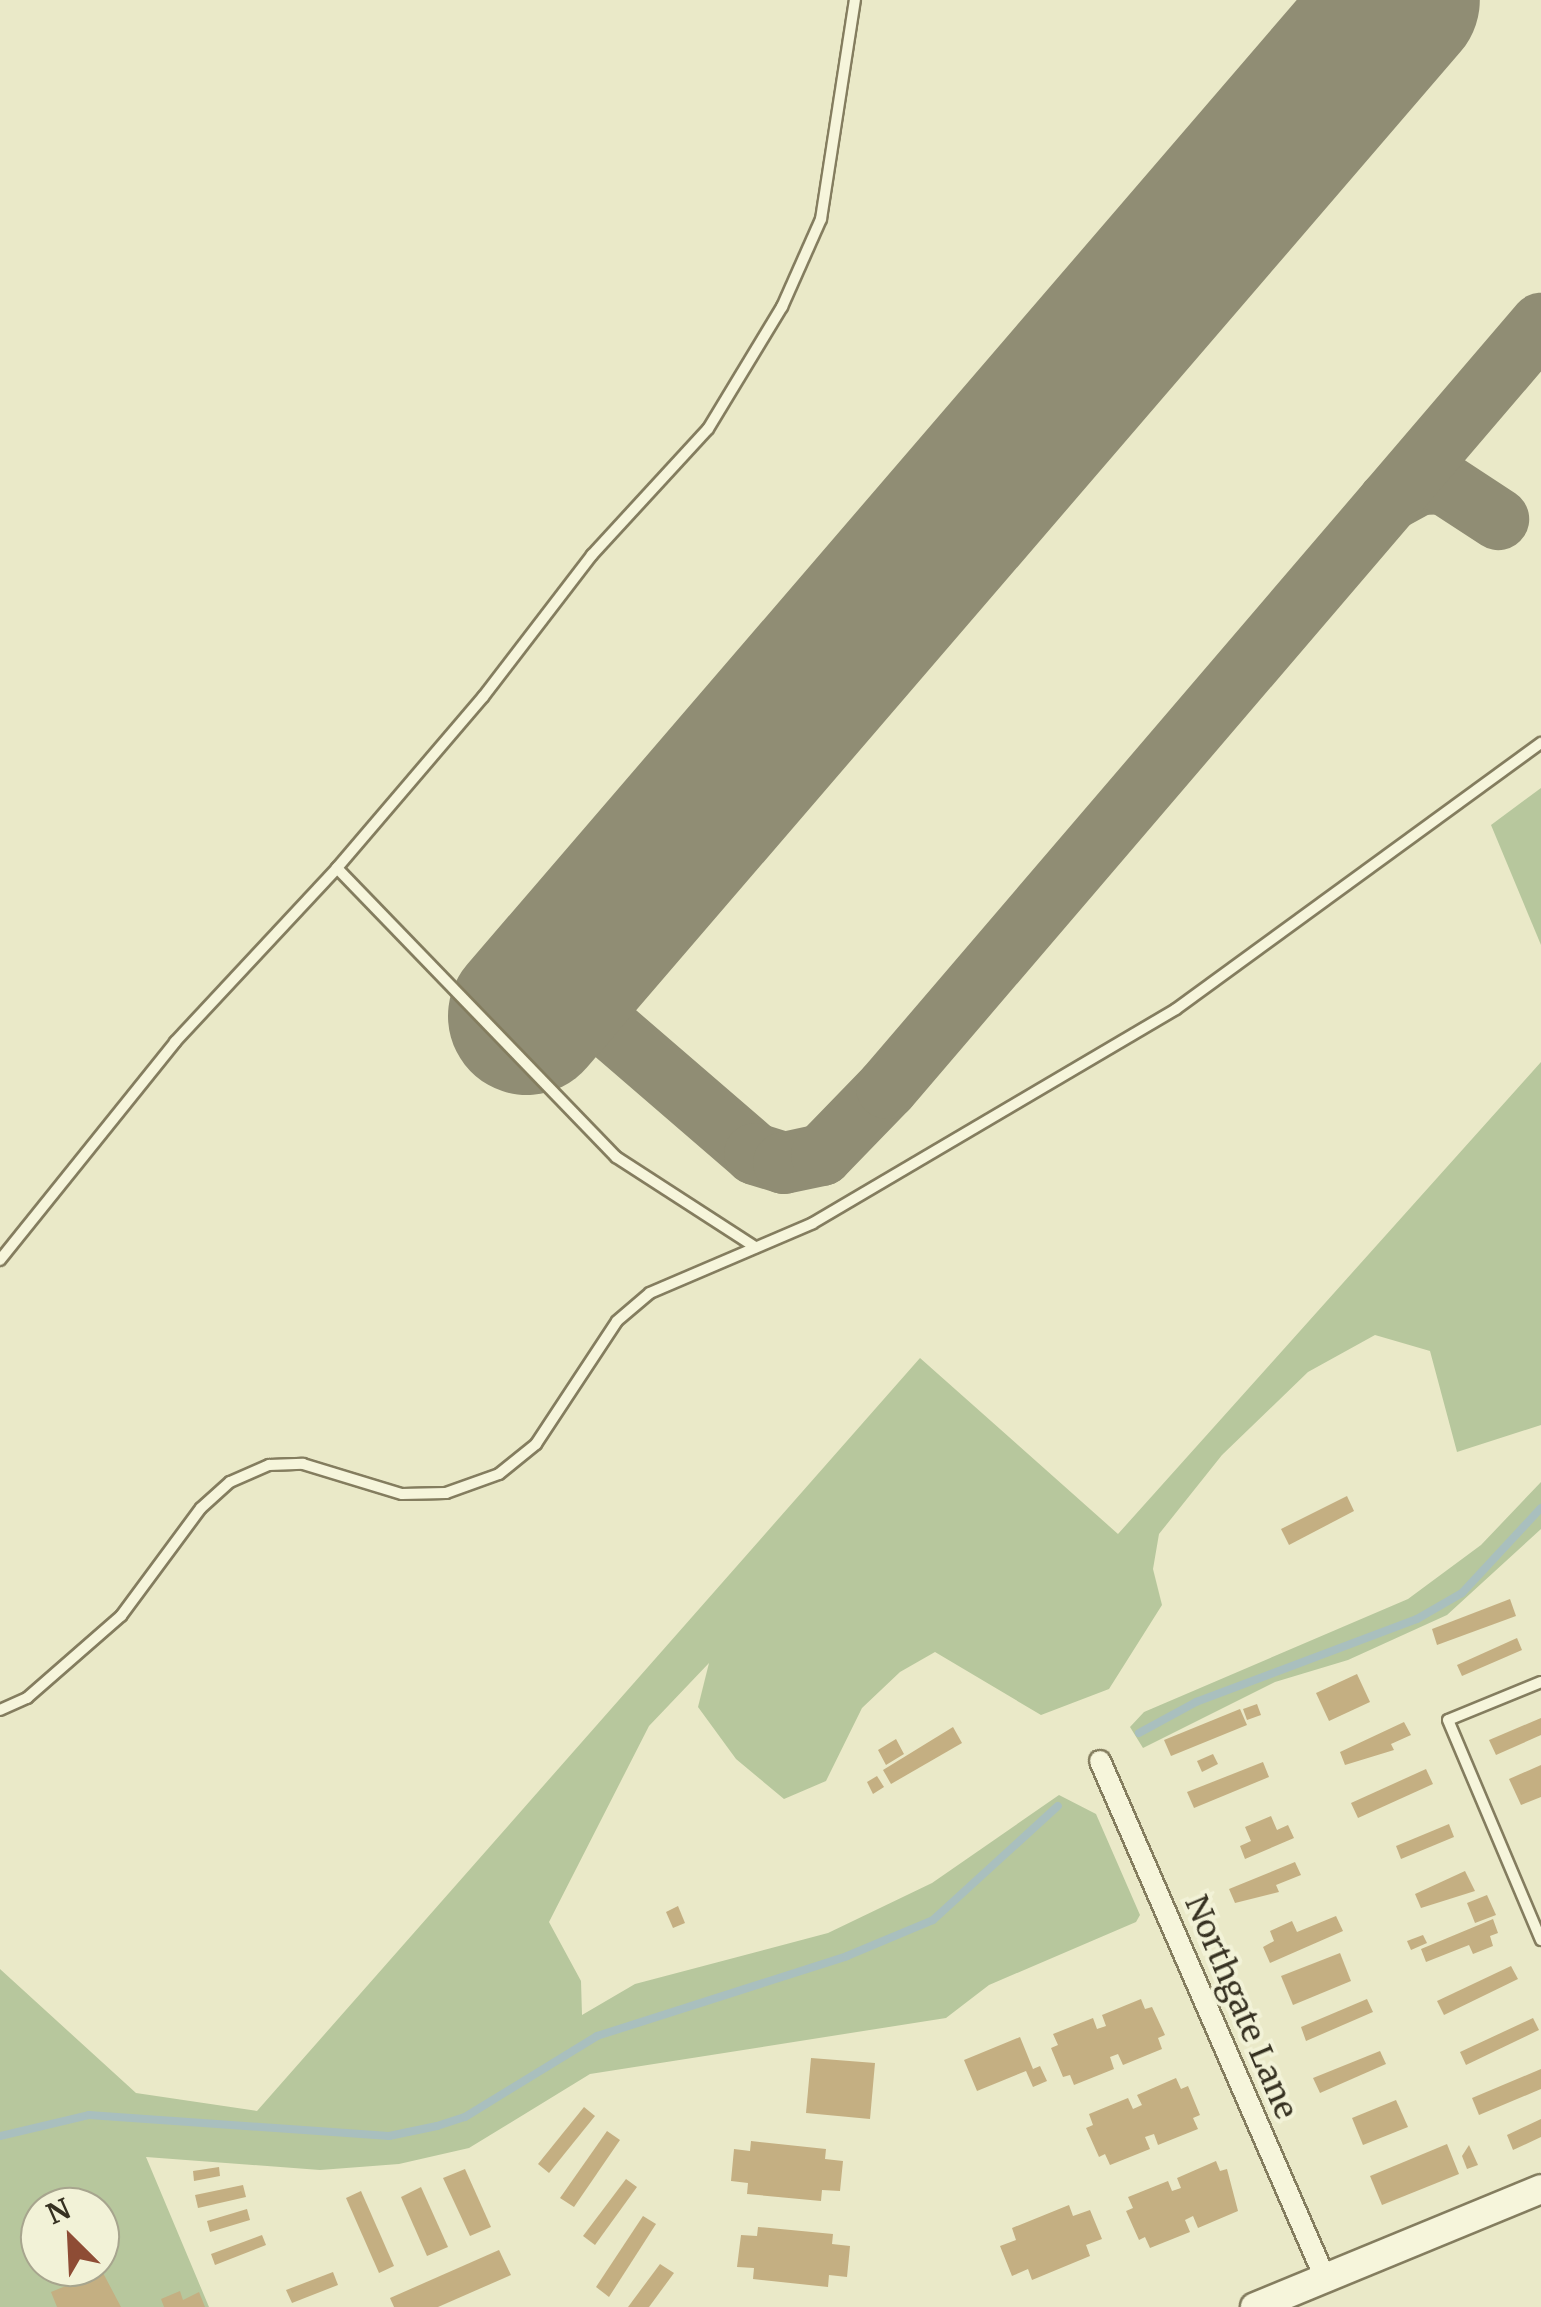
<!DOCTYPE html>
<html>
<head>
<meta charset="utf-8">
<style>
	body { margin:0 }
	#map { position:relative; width:1541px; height:2307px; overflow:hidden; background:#eae9c8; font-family:Merriweather,serif }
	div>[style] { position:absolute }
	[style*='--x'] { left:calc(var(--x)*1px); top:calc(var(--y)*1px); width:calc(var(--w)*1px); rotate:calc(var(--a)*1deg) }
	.green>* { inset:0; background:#b7c79d }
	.stream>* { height:8px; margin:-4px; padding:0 4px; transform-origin:4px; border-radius:4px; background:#a9bfbe }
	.taxiway>* { height:62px; margin:-31px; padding:0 31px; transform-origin:31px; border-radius:31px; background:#908d74 }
	.runway>* { height:158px; margin:-79px; padding:0 79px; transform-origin:79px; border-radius:79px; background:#908d74 }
	.building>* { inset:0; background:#c4af82 }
	.roads { filter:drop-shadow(2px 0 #847d5f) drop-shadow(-2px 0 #847d5f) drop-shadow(0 2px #847d5f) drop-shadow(0 -2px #847d5f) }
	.service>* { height:10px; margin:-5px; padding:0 5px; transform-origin:5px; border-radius:5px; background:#f6f5db }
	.minor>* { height:20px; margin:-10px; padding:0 10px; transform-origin:10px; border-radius:10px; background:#f6f5db }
	.secondary>* { height:28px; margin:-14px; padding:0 14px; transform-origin:14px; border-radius:14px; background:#f6f5db }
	span { translate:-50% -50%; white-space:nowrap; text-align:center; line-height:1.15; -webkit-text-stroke:8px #f2f2d7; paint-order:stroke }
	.street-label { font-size:32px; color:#363121 }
	.north { position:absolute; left:20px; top:2187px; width:100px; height:100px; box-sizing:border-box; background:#f2f2d7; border:2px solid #a7a58e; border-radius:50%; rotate:336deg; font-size:28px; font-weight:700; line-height:40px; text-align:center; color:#363121 }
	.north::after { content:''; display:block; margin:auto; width:35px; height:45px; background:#8e4c35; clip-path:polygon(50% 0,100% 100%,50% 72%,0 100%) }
</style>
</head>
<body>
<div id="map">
	<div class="green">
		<div style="clip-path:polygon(1541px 788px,1541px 945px,1491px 825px)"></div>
		<div style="clip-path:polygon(evenodd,1541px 1062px,1541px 1425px,1457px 1452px,1430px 1351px,1375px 1335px,1308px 1372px,1222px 1455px,1159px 1534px,1153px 1569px,1162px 1605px,1109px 1689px,1041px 1715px,935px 1652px,900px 1672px,862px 1708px,826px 1781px,784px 1799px,736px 1759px,698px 1707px,709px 1663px,649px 1726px,549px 1922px,581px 1981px,582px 2015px,635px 1984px,828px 1933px,932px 1883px,1059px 1795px,1096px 1814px,1140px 1915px,1136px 1922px,989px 1985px,946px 2018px,590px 2074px,469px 2148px,399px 2164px,320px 2170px,146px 2157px,209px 2307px,0 2307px,0 1969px,136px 2093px,257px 2111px,920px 1358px,1118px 1534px,1541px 1062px,40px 2207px,100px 2207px,100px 2267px,40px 2267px,40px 2207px)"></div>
		<div style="clip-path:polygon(1541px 1482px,1541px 1529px,1447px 1615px,1348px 1660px,1275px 1682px,1143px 1748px,1130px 1727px,1144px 1712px,1408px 1599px,1481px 1545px)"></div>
	</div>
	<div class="stream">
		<div style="--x:1139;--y:1733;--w:65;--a:-28.5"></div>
		<div style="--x:1196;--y:1702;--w:236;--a:-20.6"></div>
		<div style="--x:1417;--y:1619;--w:52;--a:-30"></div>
		<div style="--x:1462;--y:1593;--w:116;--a:-47.1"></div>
		<div style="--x:0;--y:2136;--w:91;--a:-13.3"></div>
		<div style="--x:89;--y:2115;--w:301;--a:4"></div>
		<div style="--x:389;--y:2136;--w:49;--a:-11.8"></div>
		<div style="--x:437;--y:2126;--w:29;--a:-18"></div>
		<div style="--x:465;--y:2117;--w:155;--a:-31.5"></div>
		<div style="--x:597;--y:2036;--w:262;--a:-17.7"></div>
		<div style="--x:847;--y:1956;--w:93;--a:-22.7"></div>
		<div style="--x:933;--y:1920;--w:169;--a:-42.4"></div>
	</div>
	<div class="taxiway">
		<div style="--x:1389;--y:501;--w:35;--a:-29"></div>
		<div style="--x:1420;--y:484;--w:23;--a:-2"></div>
		<div style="--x:1443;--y:483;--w:66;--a:33.2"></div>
		<div style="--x:556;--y:982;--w:263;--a:40.8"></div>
		<div style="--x:755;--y:1154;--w:30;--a:17"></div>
		<div style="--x:784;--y:1163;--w:39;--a:-12"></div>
		<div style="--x:822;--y:1155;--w:93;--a:-45.9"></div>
		<div style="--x:887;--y:1088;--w:1006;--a:-49.44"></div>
	</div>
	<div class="runway">
		<div style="--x:527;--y:1016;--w:1340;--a:-49.3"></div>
	</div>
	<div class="building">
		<div style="clip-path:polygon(1347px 1496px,1354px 1511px,1289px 1545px,1281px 1529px)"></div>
		<div style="clip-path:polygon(1510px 1599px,1516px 1616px,1437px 1645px,1432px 1629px)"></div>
		<div style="clip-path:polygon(1517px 1638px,1522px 1650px,1462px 1676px,1457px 1665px)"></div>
		<div style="clip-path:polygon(1357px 1674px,1370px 1702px,1329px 1721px,1316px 1693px)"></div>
		<div style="clip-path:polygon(1257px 1704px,1261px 1715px,1247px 1720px,1243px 1709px)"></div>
		<div style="clip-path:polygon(1240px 1709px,1247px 1725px,1171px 1756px,1164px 1740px)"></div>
		<div style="clip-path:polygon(1541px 1718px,1541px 1735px,1496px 1755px,1489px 1740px)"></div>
		<div style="clip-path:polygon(1404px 1722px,1411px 1735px,1391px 1744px,1394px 1750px,1345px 1765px,1340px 1752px)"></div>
		<div style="clip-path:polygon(953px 1727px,962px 1743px,891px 1784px,883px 1770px)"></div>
		<div style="clip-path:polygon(896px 1739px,904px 1754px,886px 1765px,878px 1750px)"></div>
		<div style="clip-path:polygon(1213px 1754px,1218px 1764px,1202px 1772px,1197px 1761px)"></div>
		<div style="clip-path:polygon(1263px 1762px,1269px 1777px,1194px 1808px,1187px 1792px)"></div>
		<div style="clip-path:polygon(1541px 1765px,1541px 1797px,1521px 1805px,1509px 1779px)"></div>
		<div style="clip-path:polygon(1426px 1769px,1433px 1784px,1358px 1818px,1351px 1803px)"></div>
		<div style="clip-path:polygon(877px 1776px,884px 1787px,873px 1794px,867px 1782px)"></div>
		<div style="clip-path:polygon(1271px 1816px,1277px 1830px,1288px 1825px,1294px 1838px,1245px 1859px,1240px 1846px,1251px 1841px,1245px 1827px)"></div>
		<div style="clip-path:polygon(1449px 1824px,1454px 1837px,1401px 1859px,1396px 1846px)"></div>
		<div style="clip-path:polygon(1295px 1862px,1301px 1875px,1276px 1885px,1279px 1892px,1235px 1903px,1229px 1889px)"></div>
		<div style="clip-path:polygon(1465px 1871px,1475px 1891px,1421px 1908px,1415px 1894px)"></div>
		<div style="clip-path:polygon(1487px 1895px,1496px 1915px,1475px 1923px,1467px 1903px)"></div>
		<div style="clip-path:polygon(678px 1906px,685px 1923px,673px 1928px,666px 1912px)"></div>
		<div style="clip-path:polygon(1336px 1916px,1343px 1931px,1270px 1963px,1263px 1947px,1274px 1941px,1270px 1931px,1292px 1921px,1297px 1932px)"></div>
		<div style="clip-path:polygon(1493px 1919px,1498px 1933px,1490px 1936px,1493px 1946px,1473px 1954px,1469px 1945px,1426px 1962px,1421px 1949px)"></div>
		<div style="clip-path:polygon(1423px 1935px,1427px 1943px,1411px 1950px,1407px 1941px)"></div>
		<div style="clip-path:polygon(1340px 1953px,1351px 1981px,1293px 2005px,1281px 1976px)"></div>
		<div style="clip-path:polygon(1511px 1966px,1518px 1979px,1444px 2015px,1437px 2001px)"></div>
		<div style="clip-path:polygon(1141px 1999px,1145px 2009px,1152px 2007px,1165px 2035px,1158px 2038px,1162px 2049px,1123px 2065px,1118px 2054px,1110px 2057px,1114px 2069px,1074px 2085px,1070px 2075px,1063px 2077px,1051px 2048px,1058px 2045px,1053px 2034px,1093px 2018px,1097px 2029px,1106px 2026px,1102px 2015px)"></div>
		<div style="clip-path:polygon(1367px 1999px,1373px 2012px,1306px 2041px,1301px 2027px)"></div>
		<div style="clip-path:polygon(1533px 2018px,1539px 2030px,1466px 2065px,1460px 2052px)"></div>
		<div style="clip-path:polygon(1020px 2037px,1033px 2069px,1040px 2066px,1047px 2081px,1033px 2087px,1026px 2071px,977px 2091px,964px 2060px)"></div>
		<div style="clip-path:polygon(1380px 2051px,1386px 2064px,1320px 2093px,1313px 2078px)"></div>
		<div style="clip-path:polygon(811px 2058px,875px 2063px,870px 2119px,806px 2113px)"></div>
		<div style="clip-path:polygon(1541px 2069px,1541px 2089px,1479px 2115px,1472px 2098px)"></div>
		<div style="clip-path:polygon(1176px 2078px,1181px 2089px,1188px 2086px,1200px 2115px,1193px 2118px,1198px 2129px,1158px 2145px,1154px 2134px,1145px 2137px,1150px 2149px,1110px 2165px,1105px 2154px,1099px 2157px,1086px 2128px,1093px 2125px,1089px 2114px,1128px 2098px,1133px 2109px,1142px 2105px,1137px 2095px)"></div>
		<div style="clip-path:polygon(1396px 2100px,1408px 2127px,1363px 2145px,1352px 2118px)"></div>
		<div style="clip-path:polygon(584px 2107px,595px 2116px,549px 2173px,538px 2164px)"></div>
		<div style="clip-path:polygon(1541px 2119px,1541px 2137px,1513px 2150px,1507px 2135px)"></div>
		<div style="clip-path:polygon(607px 2131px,620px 2140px,574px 2207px,560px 2198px)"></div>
		<div style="clip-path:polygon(751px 2141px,826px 2149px,825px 2159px,843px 2161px,840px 2191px,822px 2190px,821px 2201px,747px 2194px,748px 2183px,731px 2181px,734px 2149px,750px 2151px)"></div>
		<div style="clip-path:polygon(1447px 2144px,1459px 2174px,1382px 2205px,1370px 2176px)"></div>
		<div style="clip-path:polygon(1469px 2145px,1478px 2165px,1467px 2169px,1462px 2156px)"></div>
		<div style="clip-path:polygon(1216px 2161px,1220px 2171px,1227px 2169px,1238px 2211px,1198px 2228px,1193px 2216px,1185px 2220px,1190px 2232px,1150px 2248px,1145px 2237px,1139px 2240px,1126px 2211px,1133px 2208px,1128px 2197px,1168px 2181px,1172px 2191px,1181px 2188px,1177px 2178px)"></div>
		<div style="clip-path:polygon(219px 2167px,220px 2176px,194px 2181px,193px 2171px)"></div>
		<div style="clip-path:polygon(465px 2169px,491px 2227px,470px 2236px,443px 2178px)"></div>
		<div style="clip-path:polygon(626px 2179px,637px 2187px,595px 2245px,583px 2236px)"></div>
		<div style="clip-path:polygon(243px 2185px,246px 2197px,198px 2208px,195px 2195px)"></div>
		<div style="clip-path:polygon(421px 2187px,448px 2247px,427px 2256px,401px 2197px)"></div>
		<div style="clip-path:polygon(361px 2191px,394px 2266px,379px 2273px,346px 2198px)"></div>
		<div style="clip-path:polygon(1069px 2205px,1073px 2216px,1090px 2210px,1102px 2239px,1086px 2245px,1090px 2256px,1032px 2280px,1028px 2269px,1012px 2276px,1000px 2246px,1016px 2240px,1012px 2228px)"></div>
		<div style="clip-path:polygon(247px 2209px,250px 2220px,210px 2232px,207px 2221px)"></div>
		<div style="clip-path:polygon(643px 2216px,656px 2224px,609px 2297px,596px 2287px)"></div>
		<div style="clip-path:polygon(758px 2227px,833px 2234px,832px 2244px,850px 2246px,847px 2277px,829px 2275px,828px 2287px,753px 2279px,754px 2268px,737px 2267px,741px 2235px,757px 2236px)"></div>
		<div style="clip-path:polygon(262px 2235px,266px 2245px,215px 2265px,211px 2254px)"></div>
		<div style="clip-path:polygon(499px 2250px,511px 2275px,438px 2307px,394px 2307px,390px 2298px)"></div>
		<div style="clip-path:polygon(660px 2264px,674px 2273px,649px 2307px,628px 2307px)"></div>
		<div style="clip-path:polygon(102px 2271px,121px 2307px,57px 2307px,51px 2292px)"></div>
		<div style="clip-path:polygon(333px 2272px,338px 2285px,292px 2303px,286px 2290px)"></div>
		<div style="clip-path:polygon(180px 2291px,183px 2300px,199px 2292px,205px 2307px,164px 2307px,161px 2299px)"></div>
	</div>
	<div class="roads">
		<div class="service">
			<div style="--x:337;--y:868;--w:402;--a:46"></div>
			<div style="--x:616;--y:1157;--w:166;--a:32.9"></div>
			<div style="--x:0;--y:1260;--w:280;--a:-51.2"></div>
			<div style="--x:175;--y:1042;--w:238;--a:-47"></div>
			<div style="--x:337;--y:868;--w:225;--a:-49.5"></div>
			<div style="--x:483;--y:697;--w:179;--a:-52.5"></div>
			<div style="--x:592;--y:555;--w:171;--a:-47.4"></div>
			<div style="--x:708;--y:429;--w:143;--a:-58.8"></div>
			<div style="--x:782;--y:307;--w:96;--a:-66.1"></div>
			<div style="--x:821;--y:219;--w:222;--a:-81.2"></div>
			<div style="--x:1541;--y:1682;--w:100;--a:157.8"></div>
			<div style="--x:1448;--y:1720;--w:239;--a:67.1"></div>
			<div style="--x:0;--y:1710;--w:30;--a:-24"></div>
			<div style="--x:27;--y:1698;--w:125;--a:-41.1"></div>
			<div style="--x:121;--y:1616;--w:134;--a:-53.5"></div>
			<div style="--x:201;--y:1508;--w:39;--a:-42"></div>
			<div style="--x:230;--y:1482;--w:43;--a:-23.6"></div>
			<div style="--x:269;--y:1465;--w:34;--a:-2"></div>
			<div style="--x:303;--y:1464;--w:103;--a:16.9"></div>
			<div style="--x:402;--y:1494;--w:44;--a:-1.3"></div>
			<div style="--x:446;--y:1493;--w:56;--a:-19.7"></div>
			<div style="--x:499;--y:1474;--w:48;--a:-39"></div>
			<div style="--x:536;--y:1444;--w:147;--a:-56.6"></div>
			<div style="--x:617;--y:1321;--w:43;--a:-40.3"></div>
			<div style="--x:650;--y:1293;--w:177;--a:-23.2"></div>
			<div style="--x:813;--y:1223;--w:421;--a:-30.5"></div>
			<div style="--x:1176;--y:1009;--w:452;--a:-36.1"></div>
		</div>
		<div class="minor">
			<div style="--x:1100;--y:1761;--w:564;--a:66.48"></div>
		</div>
		<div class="secondary">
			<div style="--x:1255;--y:2307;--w:309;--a:-22.4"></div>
		</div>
	</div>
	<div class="street-label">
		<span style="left:1241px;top:2007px;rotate:67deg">Northgate Lane</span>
	</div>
	<div class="north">N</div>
</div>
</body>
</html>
